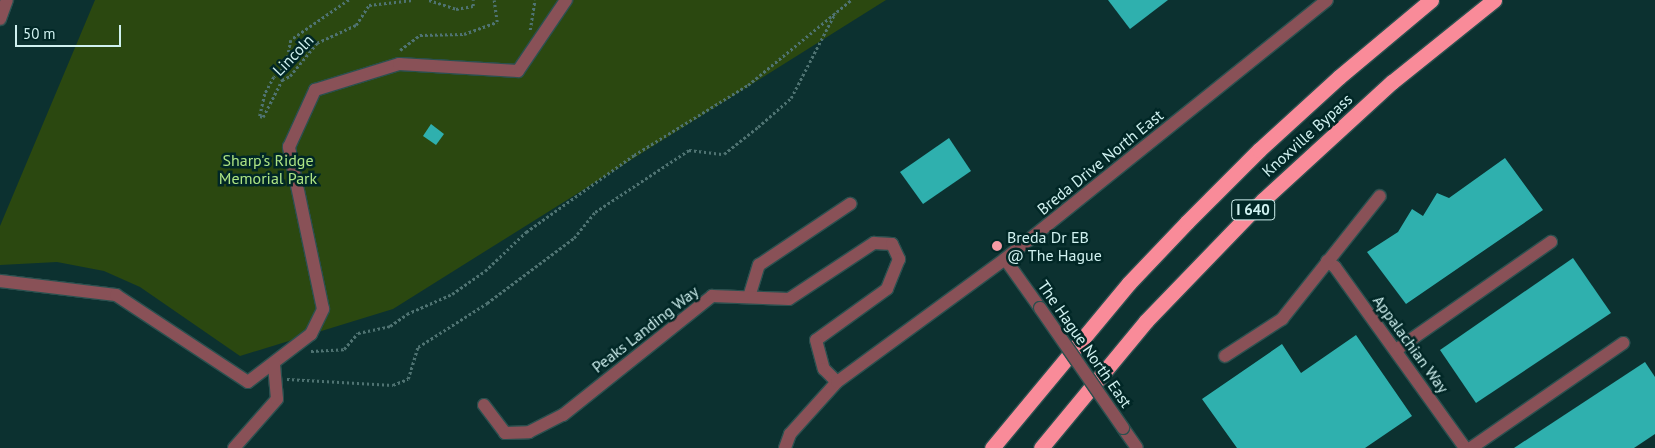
<!DOCTYPE html>
<html>
<head>
<meta charset="utf-8">
<style>
	body { margin:0 }
	#map { position:relative; width:1655px; height:448px; overflow:hidden; background:#0c3130; font-family:"PT Sans",sans-serif }
	div>[style] { position:absolute }
	[style*='--x'] { left:calc(var(--x)*1px); top:calc(var(--y)*1px); width:calc(var(--w)*1px); rotate:calc(var(--a)*1deg) }
	.green>* { inset:0; background:#2b4810 }
	.building>* { inset:0; background:#2fb0ae }
	.path>* { height:2.5px; margin-top:-1.25px; transform-origin:0; background:repeating-linear-gradient(90deg,#4f7372 0 2.5px,transparent 0 5px) }
	.roads { filter:drop-shadow(1px 0 #2b504f) drop-shadow(-1px 0 #2b504f) drop-shadow(0 1px #2b504f) drop-shadow(0 -1px #2b504f) }
	.minor>* { height:12px; margin:-6px; padding:0 6px; transform-origin:6px; border-radius:6px; background:#895157 }
	.highway>* { height:15px; margin:-7.5px; padding:0 7.5px; transform-origin:7.5px; border-radius:7.5px; background:#f98b99 }
	.bridges { filter:drop-shadow(1px 0 #2b504f) drop-shadow(-1px 0 #2b504f) drop-shadow(0 1px #2b504f) drop-shadow(0 -1px #2b504f) }
	.minor-bridge>* { height:12px; margin:-6px; padding:0 6px; transform-origin:6px; border-radius:6px; background:#895157 }
	.dots>* { width:14px; height:14px; translate:-50% -50%; box-sizing:border-box; border:2px solid #012726; border-radius:50% }
	span { translate:-50% -50%; white-space:nowrap; text-align:center; line-height:1.15; -webkit-text-stroke:5px #012726; paint-order:stroke }
	.shield-label span { padding:1px 4px; background:#012726; border:1px solid; border-radius:4px; -webkit-text-stroke-width:0 }
	.shield-label { font-size:15px; color:#d0f1f0; font-weight:700 }
	.street-label { font-size:16px; color:#d0f1f0 }
	.park-label { font-size:16px; color:#ade484 }
	.poi-label { font-size:16px; color:#d0f1f0 }
	.left { translate:0 -50%; text-align:left }
	.scale { position:absolute; left:15px; top:25px; width:106px; height:22px; box-sizing:border-box; border:2px solid #d0f1f0; border-top:0; padding-left:6px; font-size:15px; line-height:18px; white-space:nowrap; color:#d0f1f0; -webkit-text-stroke:4px #012726; paint-order:stroke }
</style>
</head>
<body>
<div id="map">
	<div class="green">
		<div style="clip-path:polygon(95px 0,886px 0,393px 309px,240px 356px,140px 287px,104px 271px,57px 262px,0 265px,0 226px)"></div>
	</div>
	<div class="building">
		<div style="clip-path:polygon(1108px 0,1168px 0,1130px 29px)"></div>
		<div style="clip-path:polygon(431px 124px,444px 134px,436px 145px,423px 136px)"></div>
		<div style="clip-path:polygon(949px 138px,971px 171px,923px 204px,900px 172px)"></div>
		<div style="clip-path:polygon(1505px 158px,1543px 210px,1406px 304px,1367px 252px,1398px 232px,1412px 209px,1423px 216px,1437px 193px,1449px 198px)"></div>
		<div style="clip-path:polygon(1573px 258px,1611px 313px,1476px 403px,1440px 350px)"></div>
		<div style="clip-path:polygon(1356px 335px,1412px 416px,1365px 448px,1237px 448px,1202px 399px,1282px 344px,1301px 373px)"></div>
		<div style="clip-path:polygon(1645px 362px,1655px 377px,1655px 434px,1634px 448px,1514px 448px)"></div>
	</div>
	<div class="path">
		<div style="--x:349;--y:0;--w:70;--a:145.4"></div>
		<div style="--x:291;--y:40;--w:26;--a:101"></div>
		<div style="--x:286;--y:66;--w:16;--a:137"></div>
		<div style="--x:274;--y:77;--w:19;--a:118"></div>
		<div style="--x:265;--y:94;--w:23;--a:103"></div>
		<div style="--x:260;--y:116;--w:3;--a:18"></div>
		<div style="--x:263;--y:117;--w:42;--a:-62.8"></div>
		<div style="--x:282;--y:80;--w:9;--a:-27"></div>
		<div style="--x:290;--y:76;--w:43;--a:-50.7"></div>
		<div style="--x:317;--y:43;--w:43;--a:-24.8"></div>
		<div style="--x:356;--y:25;--w:24;--a:-57"></div>
		<div style="--x:369;--y:5;--w:44;--a:-6.5"></div>
		<div style="--x:429;--y:0;--w:28;--a:18"></div>
		<div style="--x:456;--y:9;--w:17;--a:-10"></div>
		<div style="--x:473;--y:6;--w:6;--a:-90"></div>
		<div style="--x:530;--y:30;--w:30;--a:-81"></div>
		<div style="--x:400;--y:50;--w:25;--a:-37"></div>
		<div style="--x:420;--y:35;--w:44;--a:-1.3"></div>
		<div style="--x:464;--y:34;--w:35;--a:-20"></div>
		<div style="--x:497;--y:22;--w:22;--a:-98"></div>
		<div style="--x:311;--y:351;--w:33;--a:-3"></div>
		<div style="--x:344;--y:349;--w:21;--a:-49"></div>
		<div style="--x:358;--y:333;--w:33;--a:-12"></div>
		<div style="--x:390;--y:326;--w:21;--a:-35"></div>
		<div style="--x:407;--y:314;--w:49;--a:-24"></div>
		<div style="--x:452;--y:294;--w:40;--a:-34.9"></div>
		<div style="--x:485;--y:271;--w:57;--a:-43.6"></div>
		<div style="--x:526;--y:232;--w:133;--a:-35.5"></div>
		<div style="--x:634;--y:155;--w:134;--a:-31.6"></div>
		<div style="--x:748;--y:85;--w:134;--a:-39.5"></div>
		<div style="--x:287;--y:379;--w:106;--a:3.2"></div>
		<div style="--x:393;--y:385;--w:16;--a:-22"></div>
		<div style="--x:408;--y:379;--w:34;--a:-73"></div>
		<div style="--x:418;--y:347;--w:82;--a:-32.5"></div>
		<div style="--x:487;--y:303;--w:109;--a:-36.8"></div>
		<div style="--x:574;--y:238;--w:33;--a:-51"></div>
		<div style="--x:595;--y:212;--w:113;--a:-33.4"></div>
		<div style="--x:689;--y:150;--w:35;--a:7"></div>
		<div style="--x:724;--y:154;--w:43;--a:-38.5"></div>
		<div style="--x:758;--y:127;--w:44;--a:-41.3"></div>
		<div style="--x:791;--y:98;--w:96;--a:-62.6"></div>
	</div>
	<div class="roads">
		<div class="minor">
			<div style="--x:0;--y:19;--w:20;--a:-70"></div>
			<div style="--x:1005;--y:259;--w:60;--a:54.5"></div>
			<div style="--x:1327;--y:261;--w:10;--a:37"></div>
			<div style="--x:1335;--y:267;--w:223;--a:54.3"></div>
			<div style="--x:0;--y:281;--w:117;--a:6.9"></div>
			<div style="--x:116;--y:295;--w:158;--a:33.4"></div>
			<div style="--x:248;--y:382;--w:79;--a:-37.3"></div>
			<div style="--x:311;--y:334;--w:28;--a:-64"></div>
			<div style="--x:323;--y:309;--w:166;--a:-101.9"></div>
			<div style="--x:289;--y:147;--w:63;--a:-65.5"></div>
			<div style="--x:315;--y:90;--w:88;--a:-17.2"></div>
			<div style="--x:399;--y:64;--w:119;--a:3.4"></div>
			<div style="--x:518;--y:71;--w:86;--a:-55.9"></div>
			<div style="--x:749;--y:297;--w:34;--a:-73"></div>
			<div style="--x:759;--y:265;--w:110;--a:-33.8"></div>
			<div style="--x:1396;--y:350;--w:189;--a:-34.9"></div>
			<div style="--x:1225;--y:356;--w:68;--a:-33"></div>
			<div style="--x:1282;--y:319;--w:157;--a:-51.5"></div>
			<div style="--x:484;--y:405;--w:35;--a:53"></div>
			<div style="--x:505;--y:433;--w:24;--a:-2"></div>
			<div style="--x:529;--y:432;--w:38;--a:-27"></div>
			<div style="--x:563;--y:415;--w:191;--a:-38.6"></div>
			<div style="--x:712;--y:296;--w:77;--a:2.2"></div>
			<div style="--x:789;--y:299;--w:102;--a:-33.4"></div>
			<div style="--x:874;--y:243;--w:18;--a:3"></div>
			<div style="--x:892;--y:244;--w:17;--a:65"></div>
			<div style="--x:899;--y:259;--w:32;--a:112"></div>
			<div style="--x:887;--y:289;--w:87;--a:144.3"></div>
			<div style="--x:816;--y:340;--w:30;--a:75"></div>
			<div style="--x:824;--y:369;--w:18;--a:45"></div>
			<div style="--x:1123;--y:428;--w:24;--a:55"></div>
			<div style="--x:234;--y:448;--w:65;--a:-48.7"></div>
			<div style="--x:277;--y:399;--w:36;--a:-95"></div>
			<div style="--x:785;--y:448;--w:15;--a:-70"></div>
			<div style="--x:790;--y:434;--w:70;--a:-47.9"></div>
			<div style="--x:837;--y:382;--w:208;--a:-36.2"></div>
			<div style="--x:1005;--y:259;--w:413;--a:-38.8"></div>
			<div style="--x:1471;--y:448;--w:185;--a:-34.6"></div>
		</div>
		<div class="highway">
			<div style="--x:992;--y:448;--w:214;--a:-50.3"></div>
			<div style="--x:1129;--y:283;--w:84;--a:-46.4"></div>
			<div style="--x:1187;--y:222;--w:102;--a:-45"></div>
			<div style="--x:1259;--y:150;--w:108;--a:-42.4"></div>
			<div style="--x:1339;--y:77;--w:120;--a:-39.9"></div>
			<div style="--x:1041;--y:448;--w:165;--a:-50.4"></div>
			<div style="--x:1146;--y:321;--w:168;--a:-46"></div>
			<div style="--x:1263;--y:200;--w:175;--a:-42.5"></div>
			<div style="--x:1392;--y:82;--w:131;--a:-38.8"></div>
		</div>
	</div>
	<div class="bridges">
		<div class="minor-bridge">
			<div style="--x:1040;--y:308;--w:146;--a:55.3"></div>
		</div>
	</div>
	<div class="dots">
		<div style="left:997px;top:246px;background:#f49aa4"></div>
	</div>
	<div class="shield-label">
		<span style="left:1253px;top:210px">I 640</span>
	</div>
	<div class="street-label">
		<span style="left:293px;top:55px;rotate:-46deg">Lincoln</span>
		<span style="left:1307px;top:135px;rotate:-42deg">Knoxville Bypass</span>
		<span style="left:1100px;top:162px;rotate:-39deg">Breda Drive North East</span>
		<span style="left:645px;top:329px;rotate:-38deg">Peaks Landing Way</span>
		<span style="left:1085px;top:344px;rotate:55deg">The Hague North East</span>
		<span style="left:1411px;top:344px;rotate:54deg">Appalachian Way</span>
	</div>
	<div class="park-label">
		<span style="left:268px;top:169px">Sharp's Ridge<br>Memorial Park</span>
	</div>
	<div class="poi-label">
		<span class="left" style="left:1007px;top:246px">Breda Dr EB<br>@ The Hague</span>
	</div>
	<div class="scale">50 m</div>
</div>
</body>
</html>
